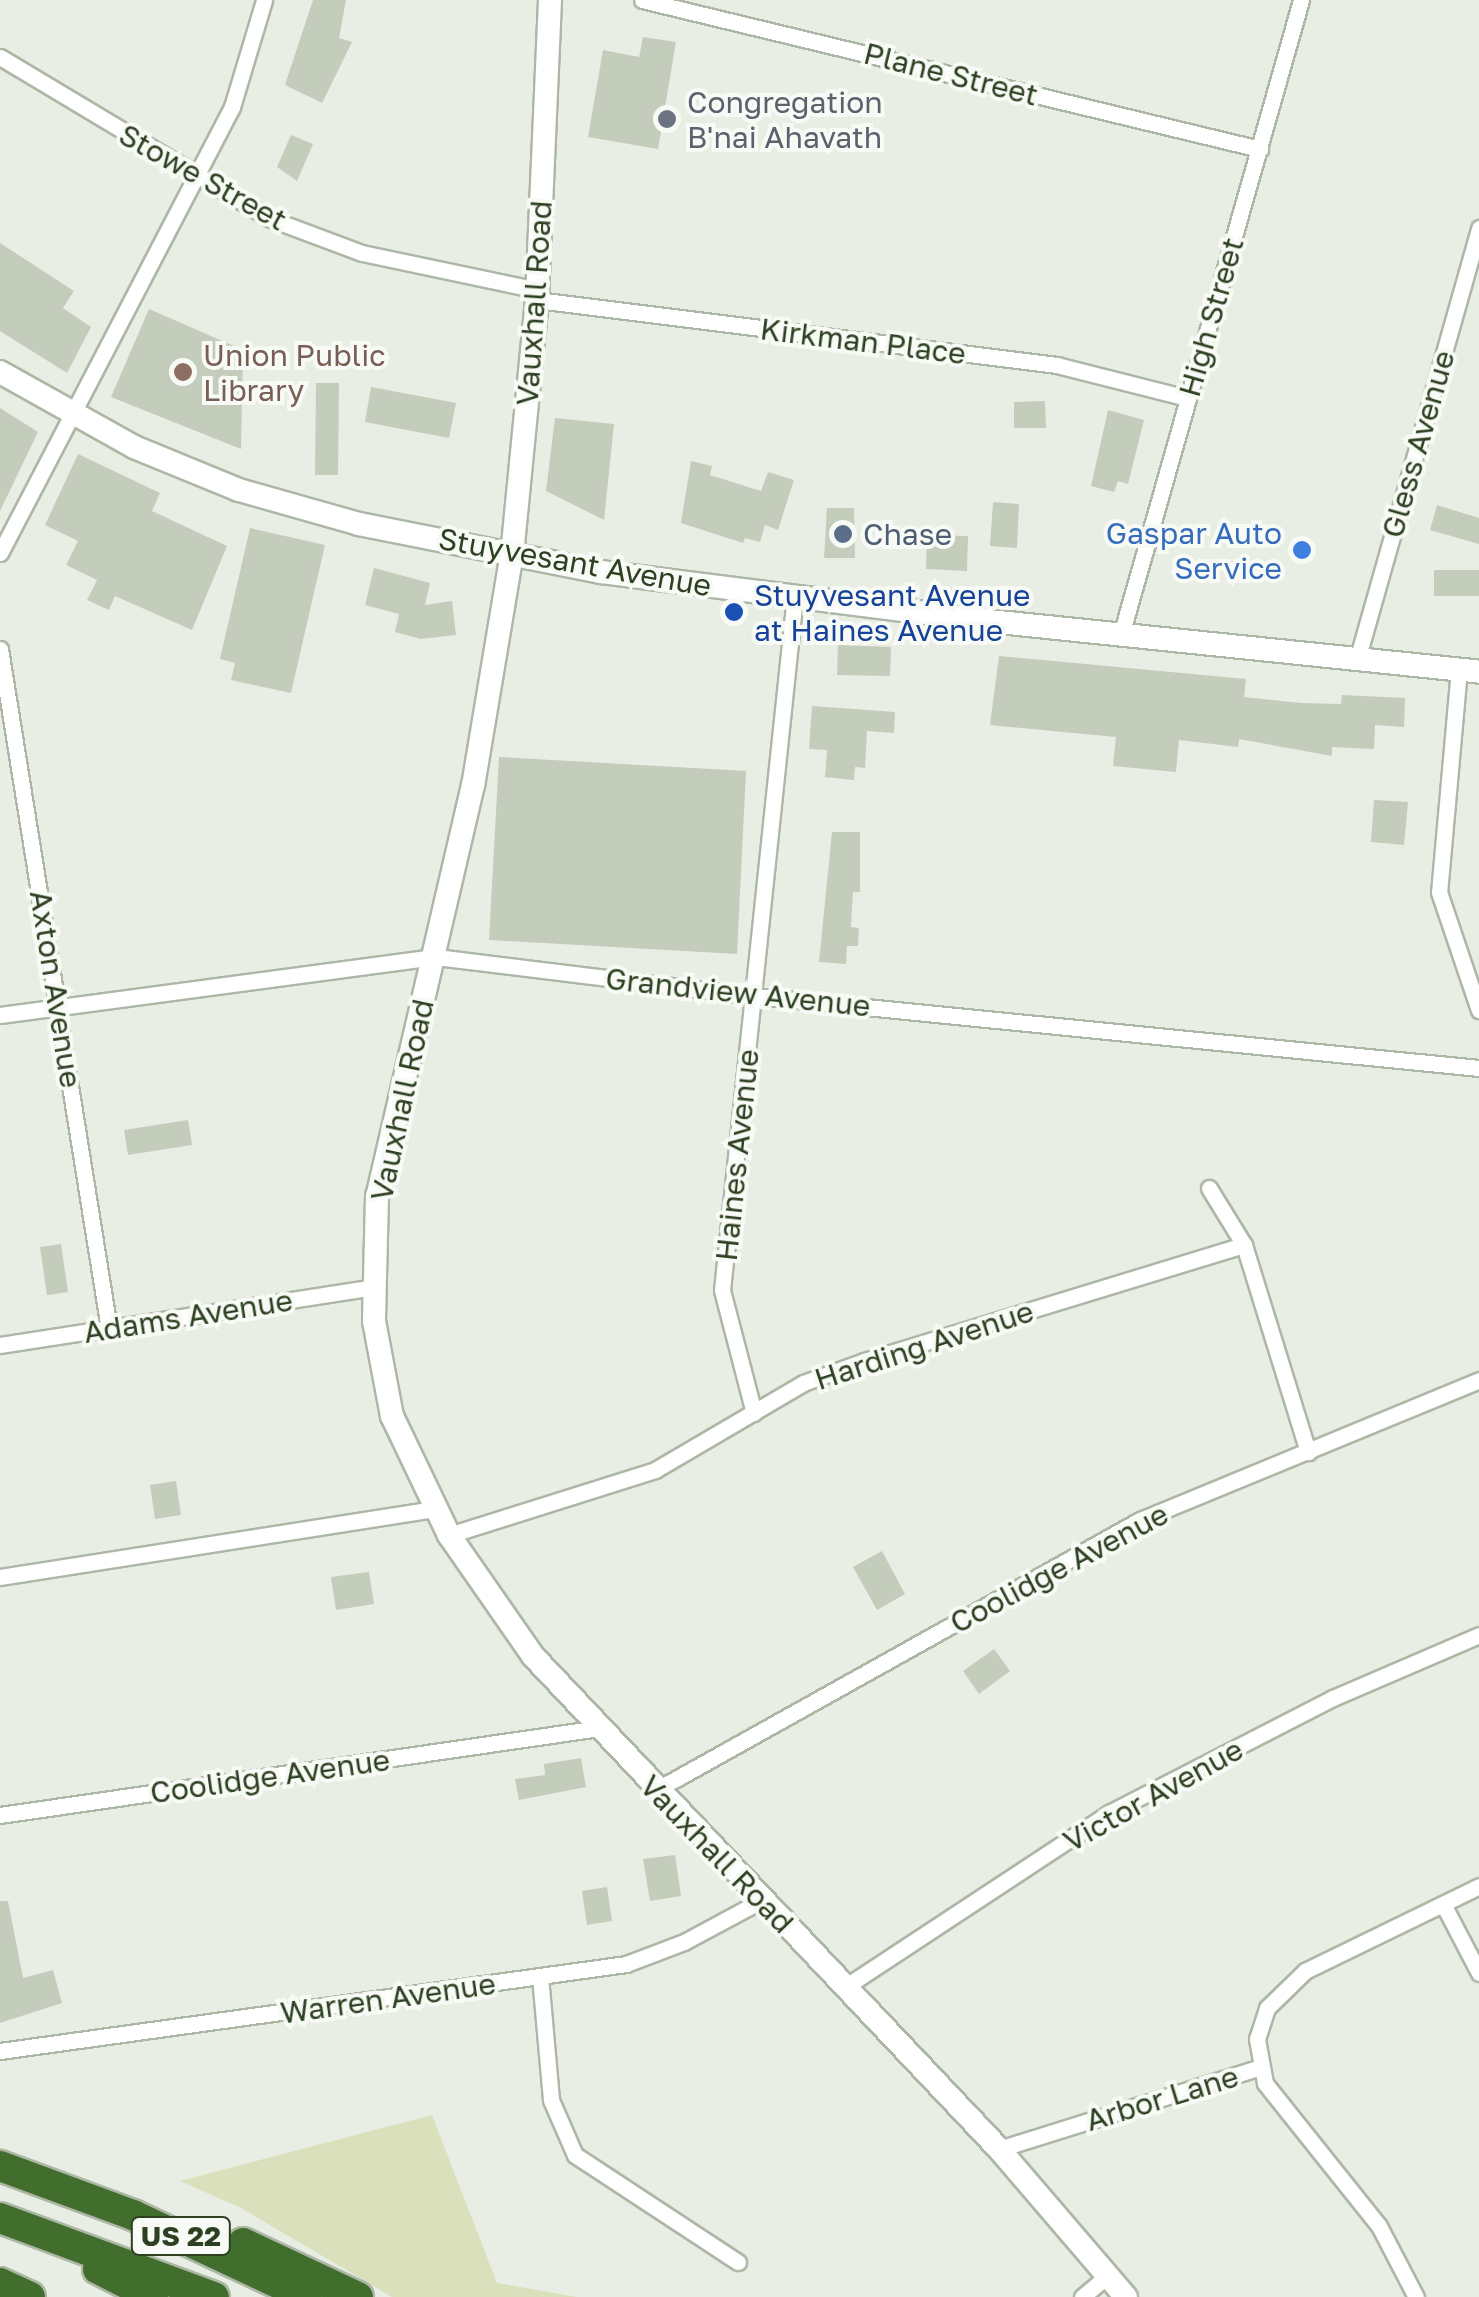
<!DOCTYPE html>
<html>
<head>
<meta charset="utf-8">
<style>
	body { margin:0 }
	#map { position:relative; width:1479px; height:2297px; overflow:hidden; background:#e9eee4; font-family:"Golos Text",sans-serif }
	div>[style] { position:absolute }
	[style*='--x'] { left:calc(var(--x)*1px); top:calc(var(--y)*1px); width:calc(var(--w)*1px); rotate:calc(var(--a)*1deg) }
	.green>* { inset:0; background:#dae0bc }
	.building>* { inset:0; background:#c4ccbc }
	.roads { filter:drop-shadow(2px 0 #adb7a6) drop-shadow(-2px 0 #adb7a6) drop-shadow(0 2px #adb7a6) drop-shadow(0 -2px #adb7a6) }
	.street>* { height:15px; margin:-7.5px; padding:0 7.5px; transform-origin:7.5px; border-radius:7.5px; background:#fff }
	.secondary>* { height:22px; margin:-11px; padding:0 11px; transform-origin:11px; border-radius:11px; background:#fff }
	.highway>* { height:30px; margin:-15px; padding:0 15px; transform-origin:15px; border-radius:15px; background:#416e2c }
	.dots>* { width:28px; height:28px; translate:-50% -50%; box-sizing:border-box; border:5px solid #f8faf5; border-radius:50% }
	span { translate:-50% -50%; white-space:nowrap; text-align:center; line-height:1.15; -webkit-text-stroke:8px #f8faf5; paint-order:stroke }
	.shield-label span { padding:2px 8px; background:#f8faf5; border:2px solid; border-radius:8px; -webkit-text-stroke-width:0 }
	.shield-label { font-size:28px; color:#2d4122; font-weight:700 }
	.street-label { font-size:30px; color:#2d4122 }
	.worship-label { font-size:30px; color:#5b616d }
	.left { translate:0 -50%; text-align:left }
	.education-label { font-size:30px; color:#785e54 }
	.shop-label { font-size:30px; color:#366cbe }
	.right { translate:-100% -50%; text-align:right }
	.service-label { font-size:30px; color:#4e5e75 }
	.transit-label { font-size:30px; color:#164399 }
</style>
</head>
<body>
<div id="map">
	<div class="green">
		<div style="clip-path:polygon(432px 2115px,497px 2283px,577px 2297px,392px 2297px,241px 2208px,180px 2181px)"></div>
	</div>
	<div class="building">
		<div style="clip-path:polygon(313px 0,346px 0,339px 38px,352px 42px,322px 103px,285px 85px)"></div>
		<div style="clip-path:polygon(643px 37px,676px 42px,658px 149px,588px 137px,603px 50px,639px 57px)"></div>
		<div style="clip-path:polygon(291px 135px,313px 144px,297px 181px,277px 167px)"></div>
		<div style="clip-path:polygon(0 243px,74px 291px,63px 308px,91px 327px,67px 373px,0 331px)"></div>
		<div style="clip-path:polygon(149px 309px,243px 350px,241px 449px,111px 397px)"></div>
		<div style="clip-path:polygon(316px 383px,339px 383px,338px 475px,315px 475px)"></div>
		<div style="clip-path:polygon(371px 387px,456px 403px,449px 438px,365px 422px)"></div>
		<div style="clip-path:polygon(1045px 401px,1046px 428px,1014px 428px,1014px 402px)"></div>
		<div style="clip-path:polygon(0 408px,38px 432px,0 511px)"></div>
		<div style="clip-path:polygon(1108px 410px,1144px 420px,1128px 484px,1118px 481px,1114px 492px,1091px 486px)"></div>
		<div style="clip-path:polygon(555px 418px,614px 424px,604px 520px,546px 491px)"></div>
		<div style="clip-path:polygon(78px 454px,160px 493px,152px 511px,227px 546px,192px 630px,115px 596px,109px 610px,87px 600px,97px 580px,66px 565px,78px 541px,45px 525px)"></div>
		<div style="clip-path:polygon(691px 461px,712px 466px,710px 475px,761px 491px,768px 472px,794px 480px,778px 530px,765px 525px,760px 542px,745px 538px,743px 543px,681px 523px)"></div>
		<div style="clip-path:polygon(993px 502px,1019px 504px,1017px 548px,990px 546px)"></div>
		<div style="clip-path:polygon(1437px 505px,1479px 518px,1479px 544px,1430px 530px)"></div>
		<div style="clip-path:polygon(827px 508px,854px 508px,855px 558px,824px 558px)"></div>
		<div style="clip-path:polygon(250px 528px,325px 545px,291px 693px,231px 680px,235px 663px,220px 659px)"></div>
		<div style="clip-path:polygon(927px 535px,968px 536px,967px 571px,926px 569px)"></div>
		<div style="clip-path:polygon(374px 568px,430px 583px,425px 605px,452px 601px,456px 635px,421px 639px,395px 632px,399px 614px,365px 605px)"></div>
		<div style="clip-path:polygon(1434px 570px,1479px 570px,1479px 596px,1434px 596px)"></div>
		<div style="clip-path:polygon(838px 645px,891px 647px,890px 676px,837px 675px)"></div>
		<div style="clip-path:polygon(999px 656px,1246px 679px,1244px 697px,1301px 703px,1341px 704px,1342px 695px,1405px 698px,1404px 727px,1375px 725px,1374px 749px,1332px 747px,1332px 756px,1239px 739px,1238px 747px,1179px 740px,1176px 772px,1113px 766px,1116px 737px,990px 725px)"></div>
		<div style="clip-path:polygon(812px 706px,895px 712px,894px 733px,867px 731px,865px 768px,855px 767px,854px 780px,825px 777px,827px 750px,809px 749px)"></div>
		<div style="clip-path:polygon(499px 757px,746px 771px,737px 954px,489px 940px)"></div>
		<div style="clip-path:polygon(1374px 800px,1408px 802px,1404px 845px,1371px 842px)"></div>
		<div style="clip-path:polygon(832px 832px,860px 832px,860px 892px,853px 892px,851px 927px,859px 928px,858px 946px,847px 946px,846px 964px,819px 962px)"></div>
		<div style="clip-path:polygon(188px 1120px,192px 1145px,128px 1155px,124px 1130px)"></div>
		<div style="clip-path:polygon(61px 1244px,68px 1292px,47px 1295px,40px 1247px)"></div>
		<div style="clip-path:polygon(176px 1481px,181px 1515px,155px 1519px,150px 1485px)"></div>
		<div style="clip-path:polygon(882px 1551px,905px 1594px,877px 1610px,853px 1567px)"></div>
		<div style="clip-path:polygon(369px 1572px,374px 1604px,336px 1610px,331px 1577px)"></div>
		<div style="clip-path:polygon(994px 1649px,1010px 1671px,979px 1694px,963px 1671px)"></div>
		<div style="clip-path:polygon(581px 1758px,586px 1787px,519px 1800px,515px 1779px,545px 1775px,544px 1764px)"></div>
		<div style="clip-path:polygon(675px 1855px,681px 1896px,650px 1901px,643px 1859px)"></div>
		<div style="clip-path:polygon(607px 1887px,612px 1921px,587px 1925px,582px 1891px)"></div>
		<div style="clip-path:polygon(0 1901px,8px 1901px,23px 1978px,53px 1970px,62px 2003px,0 2023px)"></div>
	</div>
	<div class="roads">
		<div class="street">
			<div style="--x:642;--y:0;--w:636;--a:13.56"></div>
			<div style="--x:0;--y:57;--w:316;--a:30.9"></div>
			<div style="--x:271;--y:219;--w:97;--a:20.5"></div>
			<div style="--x:362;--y:253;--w:179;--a:11.9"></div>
			<div style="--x:537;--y:300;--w:524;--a:7.13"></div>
			<div style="--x:1057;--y:365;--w:134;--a:14.2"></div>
			<div style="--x:0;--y:553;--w:503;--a:-62.52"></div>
			<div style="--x:232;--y:107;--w:112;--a:-73.3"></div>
			<div style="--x:1121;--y:635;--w:660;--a:-74.17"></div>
			<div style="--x:0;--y:649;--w:689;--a:80.89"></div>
			<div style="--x:1357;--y:660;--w:449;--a:-74.2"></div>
			<div style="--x:1459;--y:669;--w:224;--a:95.1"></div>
			<div style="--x:1439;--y:892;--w:125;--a:71.3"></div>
			<div style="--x:0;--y:1015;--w:440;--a:-7.6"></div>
			<div style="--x:436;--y:957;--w:321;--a:7"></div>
			<div style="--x:755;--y:996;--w:728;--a:5.68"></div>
			<div style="--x:1209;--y:1188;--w:67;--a:58.4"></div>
			<div style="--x:1244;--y:1245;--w:217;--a:72.8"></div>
			<div style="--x:0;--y:1345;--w:379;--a:-8.8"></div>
			<div style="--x:754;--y:1413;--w:127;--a:-104.6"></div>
			<div style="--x:722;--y:1290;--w:698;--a:-84"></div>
			<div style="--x:449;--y:1535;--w:216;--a:-17.5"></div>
			<div style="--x:655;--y:1470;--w:172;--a:-30.4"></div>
			<div style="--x:803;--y:1383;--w:65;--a:-19.8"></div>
			<div style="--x:864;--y:1361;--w:397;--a:-17"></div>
			<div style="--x:0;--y:1577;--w:440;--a:-8.9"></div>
			<div style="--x:656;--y:1790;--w:554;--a:-29.16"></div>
			<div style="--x:1140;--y:1520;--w:367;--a:-22.4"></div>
			<div style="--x:0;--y:1815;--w:605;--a:-8.26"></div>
			<div style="--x:1443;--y:1904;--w:78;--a:62.4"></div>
			<div style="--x:540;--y:1976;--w:124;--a:84.9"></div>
			<div style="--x:551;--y:2100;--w:60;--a:66.4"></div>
			<div style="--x:575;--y:2155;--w:195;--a:33.3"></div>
			<div style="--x:845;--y:1987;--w:316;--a:-33.4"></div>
			<div style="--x:1109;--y:1813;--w:252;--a:-27.2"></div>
			<div style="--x:1333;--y:1698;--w:159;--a:-23.3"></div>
			<div style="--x:0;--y:2051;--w:632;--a:-7.91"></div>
			<div style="--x:626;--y:1964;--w:62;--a:-20.8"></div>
			<div style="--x:684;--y:1942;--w:89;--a:-28.3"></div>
			<div style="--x:999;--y:2149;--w:274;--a:-17.4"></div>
			<div style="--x:1082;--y:2297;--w:35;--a:-40"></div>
			<div style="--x:1416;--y:2297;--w:80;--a:-117.5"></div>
			<div style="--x:1379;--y:2226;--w:183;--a:-128.6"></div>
			<div style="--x:1265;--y:2083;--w:45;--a:-100.3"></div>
			<div style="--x:1257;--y:2039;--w:33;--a:-72"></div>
			<div style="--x:1267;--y:2008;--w:53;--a:-44.2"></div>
			<div style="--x:1305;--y:1971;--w:194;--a:-26"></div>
		</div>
		<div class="secondary">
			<div style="--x:550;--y:0;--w:300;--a:92.5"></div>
			<div style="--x:537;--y:300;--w:254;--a:95.6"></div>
			<div style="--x:512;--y:553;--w:235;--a:99.5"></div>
			<div style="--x:473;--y:785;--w:422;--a:103.1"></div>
			<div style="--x:377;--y:1196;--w:125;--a:91.4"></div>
			<div style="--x:374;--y:1321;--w:97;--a:79.3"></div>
			<div style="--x:392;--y:1416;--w:132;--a:64.4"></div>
			<div style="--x:449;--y:1535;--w:147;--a:55.2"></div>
			<div style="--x:533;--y:1656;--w:678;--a:46.61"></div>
			<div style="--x:999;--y:2149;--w:195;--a:49.4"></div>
			<div style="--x:0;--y:372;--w:154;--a:29.2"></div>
			<div style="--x:134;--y:447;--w:113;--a:22.3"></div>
			<div style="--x:239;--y:490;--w:125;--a:15.8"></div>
			<div style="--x:359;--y:524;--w:247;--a:11.2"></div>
			<div style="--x:601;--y:572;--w:391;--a:7.2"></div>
			<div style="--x:989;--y:621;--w:493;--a:5.9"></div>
		</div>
		<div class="highway">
			<div style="--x:0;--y:2166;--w:142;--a:20.2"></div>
			<div style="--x:133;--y:2215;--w:192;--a:25.2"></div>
			<div style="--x:0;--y:2218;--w:228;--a:20.3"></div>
			<div style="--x:243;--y:2243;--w:127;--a:25.2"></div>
			<div style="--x:98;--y:2269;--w:62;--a:27"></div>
			<div style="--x:0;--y:2283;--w:33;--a:25"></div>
		</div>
	</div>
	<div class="dots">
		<div style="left:667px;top:119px;background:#6b7280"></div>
		<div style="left:183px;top:372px;background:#8d6e63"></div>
		<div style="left:843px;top:534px;background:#5c6f8a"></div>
		<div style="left:1302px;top:550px;background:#3f7fe0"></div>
		<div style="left:734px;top:612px;background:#1a4fb4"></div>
	</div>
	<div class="shield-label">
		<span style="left:181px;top:2236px">US 22</span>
	</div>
	<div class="street-label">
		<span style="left:951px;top:74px;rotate:14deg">Plane Street</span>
		<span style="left:203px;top:177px;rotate:29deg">Stowe Street</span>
		<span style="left:534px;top:303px;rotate:-86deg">Vauxhall Road</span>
		<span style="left:1211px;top:317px;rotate:-74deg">High Street</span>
		<span style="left:863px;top:341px;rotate:7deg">Kirkman Place</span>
		<span style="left:1418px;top:444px;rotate:-74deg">Gless Avenue</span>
		<span style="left:575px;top:562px;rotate:10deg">Stuyvesant Avenue</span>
		<span style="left:56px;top:989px;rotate:81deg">Axton Avenue</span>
		<span style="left:738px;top:992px;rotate:6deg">Grandview Avenue</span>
		<span style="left:402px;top:1100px;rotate:-78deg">Vauxhall Road</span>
		<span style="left:737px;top:1155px;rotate:-84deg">Haines Avenue</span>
		<span style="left:188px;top:1316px;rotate:-9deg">Adams Avenue</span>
		<span style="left:924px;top:1345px;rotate:-18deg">Harding Avenue</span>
		<span style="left:1059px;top:1568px;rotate:-28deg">Coolidge Avenue</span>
		<span style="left:270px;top:1776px;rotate:-8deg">Coolidge Avenue</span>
		<span style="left:1153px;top:1795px;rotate:-29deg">Victor Avenue</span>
		<span style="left:717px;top:1854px;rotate:46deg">Vauxhall Road</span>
		<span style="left:388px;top:1998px;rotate:-8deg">Warren Avenue</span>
		<span style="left:1162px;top:2098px;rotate:-17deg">Arbor Lane</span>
	</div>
	<div class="worship-label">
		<span class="left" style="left:687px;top:119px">Congregation<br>B'nai Ahavath</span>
	</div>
	<div class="education-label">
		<span class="left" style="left:203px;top:372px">Union Public<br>Library</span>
	</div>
	<div class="shop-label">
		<span class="right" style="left:1282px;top:550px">Gaspar Auto<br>Service</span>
	</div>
	<div class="service-label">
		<span class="left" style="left:863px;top:534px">Chase</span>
	</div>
	<div class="transit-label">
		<span class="left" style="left:754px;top:612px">Stuyvesant Avenue<br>at Haines Avenue</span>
	</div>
</div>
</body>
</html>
